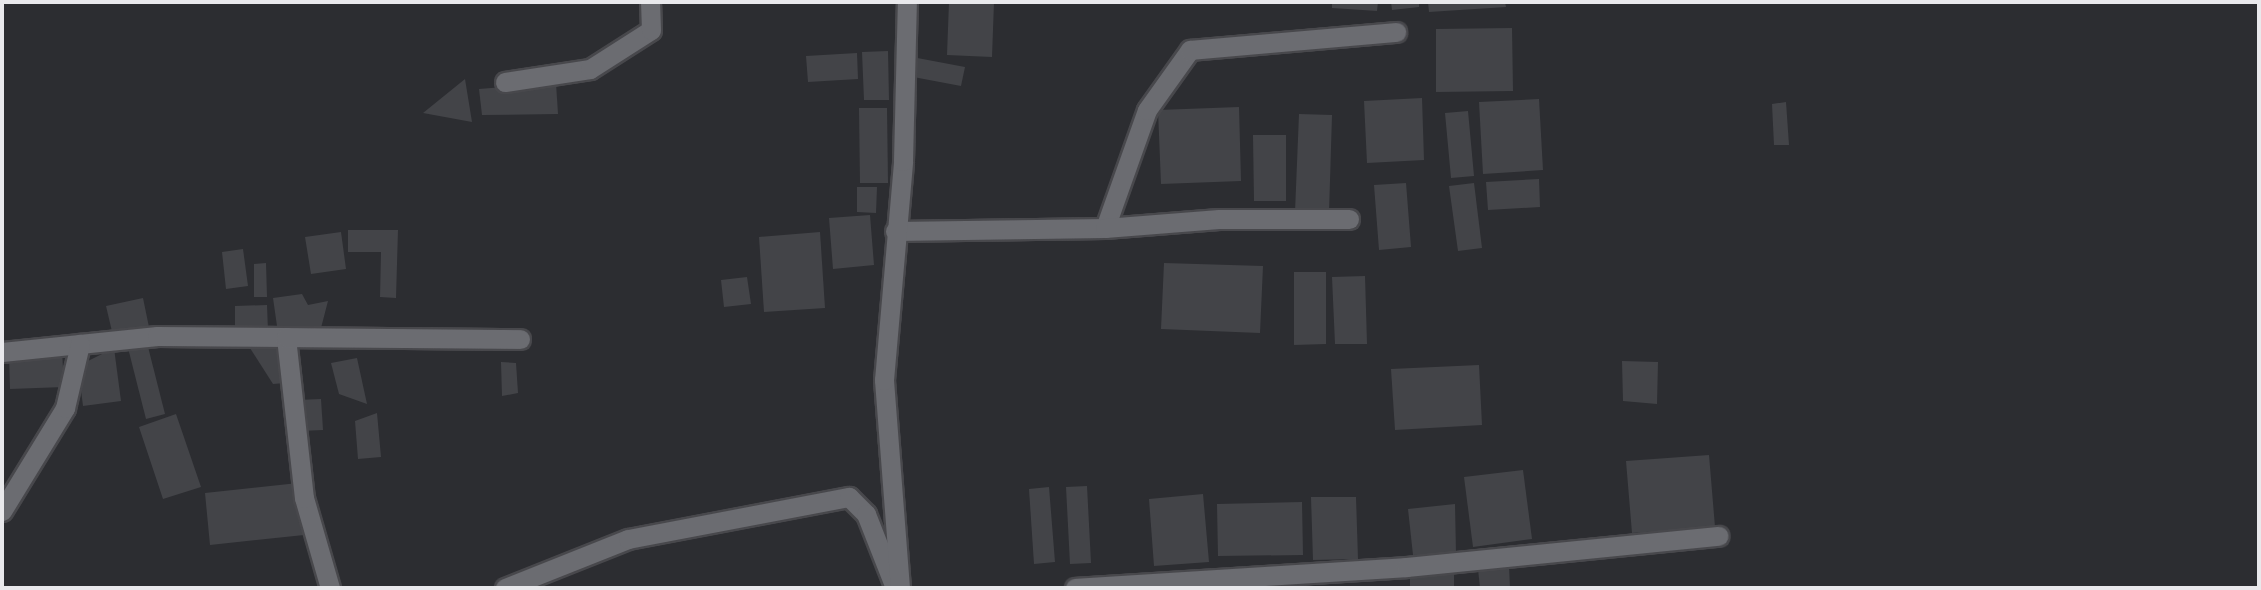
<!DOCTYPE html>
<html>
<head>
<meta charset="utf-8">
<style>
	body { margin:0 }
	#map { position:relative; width:2261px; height:590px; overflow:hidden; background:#2c2d31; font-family:Karla,sans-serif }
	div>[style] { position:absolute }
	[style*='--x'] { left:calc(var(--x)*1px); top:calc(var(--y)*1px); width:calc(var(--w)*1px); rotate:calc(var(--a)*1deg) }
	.building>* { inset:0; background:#434448 }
	.roads { filter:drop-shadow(2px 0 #48484c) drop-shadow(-2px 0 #48484c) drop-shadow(0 2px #48484c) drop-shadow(0 -2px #48484c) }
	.minor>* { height:19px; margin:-9.5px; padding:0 9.5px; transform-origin:9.5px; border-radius:9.5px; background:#6b6c71 }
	span { translate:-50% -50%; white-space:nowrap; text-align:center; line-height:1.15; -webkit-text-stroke:5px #2c2d31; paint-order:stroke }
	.frame { position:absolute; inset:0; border:4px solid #e9e9ec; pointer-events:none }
</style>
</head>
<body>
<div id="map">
	<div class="building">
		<div style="clip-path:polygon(949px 2px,994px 2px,992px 57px,947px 55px)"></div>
		<div style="clip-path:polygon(1332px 2px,1378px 2px,1377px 11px,1332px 8px)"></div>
		<div style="clip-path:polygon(1391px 2px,1419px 2px,1419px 7px,1392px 10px)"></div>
		<div style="clip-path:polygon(1428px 2px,1505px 2px,1506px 7px,1429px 12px)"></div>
		<div style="clip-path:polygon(1512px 28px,1513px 91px,1436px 92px,1436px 29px)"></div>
		<div style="clip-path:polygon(888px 51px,889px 100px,864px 100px,862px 52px)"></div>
		<div style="clip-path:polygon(857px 53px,858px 79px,808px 82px,806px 56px)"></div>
		<div style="clip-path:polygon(912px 57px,965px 67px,961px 86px,908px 76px)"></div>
		<div style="clip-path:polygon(465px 79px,472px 122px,423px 113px)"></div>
		<div style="clip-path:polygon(556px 83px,558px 114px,482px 115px,479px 89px)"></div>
		<div style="clip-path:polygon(1422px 98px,1424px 160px,1367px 163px,1364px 101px)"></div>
		<div style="clip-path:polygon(1539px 99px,1543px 170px,1483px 174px,1479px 102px)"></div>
		<div style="clip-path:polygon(1786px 102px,1789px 145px,1774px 145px,1772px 104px)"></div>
		<div style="clip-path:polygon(1239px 107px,1241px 181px,1161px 184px,1158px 110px)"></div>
		<div style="clip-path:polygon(859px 108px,887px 108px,888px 183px,860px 183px)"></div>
		<div style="clip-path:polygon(1468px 111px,1474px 176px,1451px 178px,1445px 113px)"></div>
		<div style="clip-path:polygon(1299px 114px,1332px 115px,1329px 213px,1295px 212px)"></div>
		<div style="clip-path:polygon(1253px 135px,1286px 135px,1286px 201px,1254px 201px)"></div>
		<div style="clip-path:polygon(1539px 179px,1540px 207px,1488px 210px,1486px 182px)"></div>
		<div style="clip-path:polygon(1406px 183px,1411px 247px,1379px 250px,1374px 185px)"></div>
		<div style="clip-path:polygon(1474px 183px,1482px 248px,1458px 251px,1449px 186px)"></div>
		<div style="clip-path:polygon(857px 187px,877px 187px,876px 213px,857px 212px)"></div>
		<div style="clip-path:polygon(870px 215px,874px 265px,833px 269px,829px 218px)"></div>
		<div style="clip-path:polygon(348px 230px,398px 230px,396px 298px,380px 297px,381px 252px,348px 252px)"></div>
		<div style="clip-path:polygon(341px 232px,346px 269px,311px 274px,305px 237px)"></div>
		<div style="clip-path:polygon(820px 232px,825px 308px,764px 312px,759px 237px)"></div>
		<div style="clip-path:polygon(243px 249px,248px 286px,226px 289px,222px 252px)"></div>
		<div style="clip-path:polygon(266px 263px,267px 297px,254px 297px,254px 264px)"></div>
		<div style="clip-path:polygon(1164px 263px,1263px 266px,1260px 333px,1161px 329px)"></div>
		<div style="clip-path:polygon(1294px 272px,1326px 272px,1326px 344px,1294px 345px)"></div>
		<div style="clip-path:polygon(1365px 276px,1367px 344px,1335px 344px,1332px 277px)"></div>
		<div style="clip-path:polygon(747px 277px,751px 304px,724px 307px,721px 280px)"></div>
		<div style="clip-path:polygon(302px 294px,308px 305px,328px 301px,321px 328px,278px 333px,273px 298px)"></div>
		<div style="clip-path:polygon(143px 298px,150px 332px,114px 340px,106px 306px)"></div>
		<div style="clip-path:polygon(267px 305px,268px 331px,235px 331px,235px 306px)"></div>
		<div style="clip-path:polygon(146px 339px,165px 414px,146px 419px,127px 344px)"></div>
		<div style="clip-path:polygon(280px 344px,285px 383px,273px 384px,250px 348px)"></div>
		<div style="clip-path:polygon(114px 348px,121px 401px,83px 406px,78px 366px)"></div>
		<div style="clip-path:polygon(62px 350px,64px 387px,10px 389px,9px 353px)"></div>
		<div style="clip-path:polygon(357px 358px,367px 404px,339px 394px,331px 363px)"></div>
		<div style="clip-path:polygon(1622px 361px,1658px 362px,1657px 404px,1623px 401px)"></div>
		<div style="clip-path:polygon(501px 362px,516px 363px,518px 393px,502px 396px)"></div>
		<div style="clip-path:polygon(1479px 365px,1482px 425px,1395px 430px,1391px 369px)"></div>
		<div style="clip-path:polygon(321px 399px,323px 430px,300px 431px,298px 400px)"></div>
		<div style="clip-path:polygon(377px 413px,381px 457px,358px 459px,355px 421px)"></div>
		<div style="clip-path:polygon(176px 414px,201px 487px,163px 499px,139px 427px)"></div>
		<div style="clip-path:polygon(1709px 455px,1715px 527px,1632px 533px,1626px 461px)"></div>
		<div style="clip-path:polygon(1523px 470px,1532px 539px,1473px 547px,1464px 477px)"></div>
		<div style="clip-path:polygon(298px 483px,304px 535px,210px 545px,205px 493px)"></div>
		<div style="clip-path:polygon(1087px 486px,1091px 563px,1070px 564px,1066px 487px)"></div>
		<div style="clip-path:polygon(1049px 487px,1055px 562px,1034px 564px,1029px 489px)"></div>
		<div style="clip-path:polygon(1203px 494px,1209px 562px,1154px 566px,1149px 499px)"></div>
		<div style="clip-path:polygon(1311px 497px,1356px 497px,1358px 559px,1313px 560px)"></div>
		<div style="clip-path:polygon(1302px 502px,1303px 555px,1218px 556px,1217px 504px)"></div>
		<div style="clip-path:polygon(1455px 504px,1456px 554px,1413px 555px,1408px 509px)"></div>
		<div style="clip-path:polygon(1509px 566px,1510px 588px,1480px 588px,1478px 569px)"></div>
		<div style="clip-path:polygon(1454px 574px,1454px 588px,1410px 588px,1410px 577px)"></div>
	</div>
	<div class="roads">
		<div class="minor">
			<div style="--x:505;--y:82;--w:86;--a:-8.7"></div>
			<div style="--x:590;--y:69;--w:72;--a:-32.6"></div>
			<div style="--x:651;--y:30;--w:28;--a:-92"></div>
			<div style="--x:1105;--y:228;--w:125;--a:-70.4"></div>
			<div style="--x:1147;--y:110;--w:74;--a:-54.4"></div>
			<div style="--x:1190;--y:50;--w:207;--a:-5"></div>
			<div style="--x:895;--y:231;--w:210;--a:-0.8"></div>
			<div style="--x:1105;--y:228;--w:114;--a:-4.5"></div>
			<div style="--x:1219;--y:219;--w:130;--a:0"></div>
			<div style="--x:2;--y:352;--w:156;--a:-5.9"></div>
			<div style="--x:157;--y:336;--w:129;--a:0.4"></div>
			<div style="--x:2;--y:511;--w:121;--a:-58.5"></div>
			<div style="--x:65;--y:408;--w:66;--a:-76.8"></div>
			<div style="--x:330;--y:588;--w:94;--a:-106.1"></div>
			<div style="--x:304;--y:498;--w:162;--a:-96.4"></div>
			<div style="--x:286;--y:337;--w:234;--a:0.5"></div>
			<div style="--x:505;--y:588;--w:132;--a:-21.7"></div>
			<div style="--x:628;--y:539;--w:225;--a:-10.8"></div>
			<div style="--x:849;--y:497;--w:24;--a:45"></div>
			<div style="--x:866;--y:514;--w:76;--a:68.5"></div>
			<div style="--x:900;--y:588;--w:209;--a:-94.4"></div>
			<div style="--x:884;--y:380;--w:220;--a:-85"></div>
			<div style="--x:903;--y:161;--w:159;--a:-88.6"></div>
			<div style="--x:1075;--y:588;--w:332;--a:-3.6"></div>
			<div style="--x:1406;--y:567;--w:314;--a:-5.7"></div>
		</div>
	</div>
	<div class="frame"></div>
</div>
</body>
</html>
